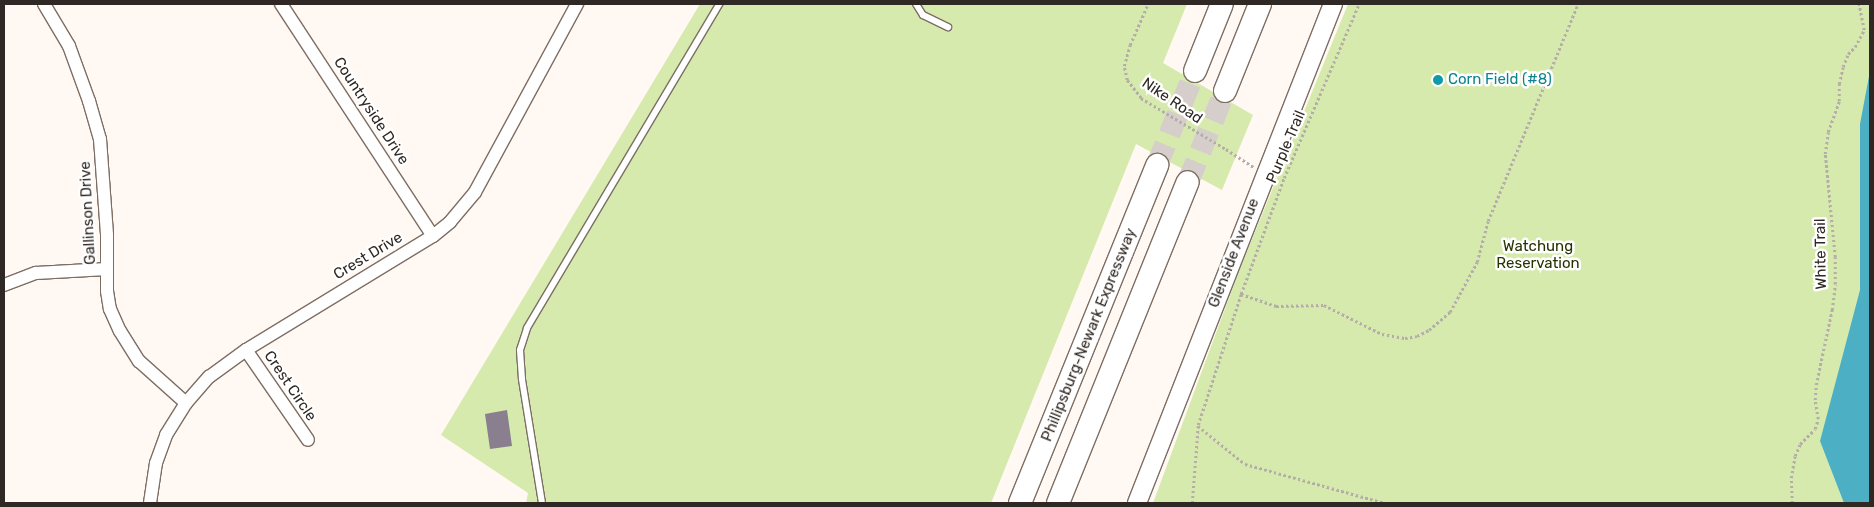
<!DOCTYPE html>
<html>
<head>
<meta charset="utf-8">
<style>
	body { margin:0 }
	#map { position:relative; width:1874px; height:507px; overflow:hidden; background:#fff8f3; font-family:Rubik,sans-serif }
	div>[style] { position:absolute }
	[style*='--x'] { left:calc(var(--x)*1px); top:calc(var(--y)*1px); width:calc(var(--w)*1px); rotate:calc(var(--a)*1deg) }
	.green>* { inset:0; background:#d6eaad }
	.water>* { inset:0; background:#4cafc4 }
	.building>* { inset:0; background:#8a7f8e }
	.motorway-tunnel>* { height:22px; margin-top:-11px; transform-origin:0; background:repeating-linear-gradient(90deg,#d5ceca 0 22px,transparent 0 33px) }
	.path>* { height:2.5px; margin-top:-1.25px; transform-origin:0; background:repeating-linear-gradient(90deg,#b4ada8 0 2.5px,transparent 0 5px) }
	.roads { filter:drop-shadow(1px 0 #7d6e64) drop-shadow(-1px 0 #7d6e64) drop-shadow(0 1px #7d6e64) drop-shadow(0 -1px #7d6e64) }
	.service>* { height:6px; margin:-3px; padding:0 3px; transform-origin:3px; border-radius:3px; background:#fff }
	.minor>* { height:12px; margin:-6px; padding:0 6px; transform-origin:6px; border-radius:6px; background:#fff }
	.secondary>* { height:18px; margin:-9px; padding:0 9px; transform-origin:9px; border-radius:9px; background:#fff }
	.motorway>* { height:22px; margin:-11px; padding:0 11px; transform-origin:11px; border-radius:11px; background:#fff }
	.path-bridge>* { height:2.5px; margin-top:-1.25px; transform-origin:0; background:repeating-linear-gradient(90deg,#b4ada8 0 2.5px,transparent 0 5px) }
	.dots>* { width:14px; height:14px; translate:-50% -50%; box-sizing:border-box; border:2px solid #fff; border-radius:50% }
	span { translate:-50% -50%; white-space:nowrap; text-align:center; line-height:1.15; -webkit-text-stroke:5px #fff; paint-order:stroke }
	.culture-label { font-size:15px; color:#0d838f }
	.left { translate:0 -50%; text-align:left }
	.street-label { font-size:15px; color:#2f2824 }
	.park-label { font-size:15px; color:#273400 }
	.frame { position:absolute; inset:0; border:5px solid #2f2824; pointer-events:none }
</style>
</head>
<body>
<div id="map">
	<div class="green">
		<div style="clip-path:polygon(700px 4px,1187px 4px,1163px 63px,1253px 115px,1222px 190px,1136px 144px,991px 503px,526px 503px,528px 493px,441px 435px)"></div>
		<div style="clip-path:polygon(1348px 4px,1870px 4px,1870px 503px,1153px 503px,1239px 271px)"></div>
	</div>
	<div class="water">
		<div style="clip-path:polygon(1870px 71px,1870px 503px,1844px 503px,1820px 441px,1860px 290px,1860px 124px)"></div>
	</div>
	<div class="building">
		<div style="clip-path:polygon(507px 410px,512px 446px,490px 449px,485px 414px)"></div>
	</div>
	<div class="motorway-tunnel">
		<div style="--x:1157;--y:165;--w:101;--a:-68"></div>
		<div style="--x:1188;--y:182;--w:98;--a:-67.9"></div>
	</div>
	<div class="path">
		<div style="--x:1141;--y:98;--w:23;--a:-128"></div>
		<div style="--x:1127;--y:80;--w:14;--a:-102"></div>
		<div style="--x:1124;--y:66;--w:22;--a:-74"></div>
		<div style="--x:1130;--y:45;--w:45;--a:-66.3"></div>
		<div style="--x:1226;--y:149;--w:33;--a:33"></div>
		<div style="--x:1241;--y:294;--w:37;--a:19"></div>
		<div style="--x:1276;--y:306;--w:48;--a:-1.2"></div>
		<div style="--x:1324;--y:305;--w:65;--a:26.6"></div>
		<div style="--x:1382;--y:334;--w:23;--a:10"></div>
		<div style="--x:1405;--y:338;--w:12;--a:-9"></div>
		<div style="--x:1417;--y:336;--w:13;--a:-27"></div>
		<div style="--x:1429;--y:330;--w:28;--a:-41"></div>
		<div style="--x:1450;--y:312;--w:57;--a:-61.6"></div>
		<div style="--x:1477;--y:262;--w:42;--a:-75"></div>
		<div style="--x:1488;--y:221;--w:235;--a:-67.5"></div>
		<div style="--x:1198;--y:426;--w:60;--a:39"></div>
		<div style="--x:1245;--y:464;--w:145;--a:15.6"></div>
		<div style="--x:1192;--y:503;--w:78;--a:-85.6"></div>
		<div style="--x:1198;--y:425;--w:138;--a:-71.8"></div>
		<div style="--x:1241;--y:294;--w:124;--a:-69.7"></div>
		<div style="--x:1284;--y:178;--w:189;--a:-66.7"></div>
		<div style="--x:1792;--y:503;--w:25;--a:-92"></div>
		<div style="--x:1791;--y:478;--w:22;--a:-80"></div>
		<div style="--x:1795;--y:456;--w:13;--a:-67"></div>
		<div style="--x:1800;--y:444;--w:21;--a:-45"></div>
		<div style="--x:1815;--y:429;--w:10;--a:-73"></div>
		<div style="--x:1818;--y:419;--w:19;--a:-99"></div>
		<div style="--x:1815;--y:400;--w:15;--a:-86"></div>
		<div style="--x:1816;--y:385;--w:77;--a:-78"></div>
		<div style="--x:1832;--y:310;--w:26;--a:-83"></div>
		<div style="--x:1835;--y:284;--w:27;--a:-90"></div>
		<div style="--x:1835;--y:257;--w:103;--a:-95.5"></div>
		<div style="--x:1825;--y:154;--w:22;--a:-82"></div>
		<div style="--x:1828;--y:132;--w:33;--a:-70"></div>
		<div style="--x:1839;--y:101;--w:17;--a:-90"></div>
		<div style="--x:1839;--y:84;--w:17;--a:-77"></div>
		<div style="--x:1843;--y:67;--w:14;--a:-69"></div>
		<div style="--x:1848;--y:54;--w:10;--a:-45"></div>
		<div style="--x:1855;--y:47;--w:19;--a:-62"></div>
		<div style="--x:1864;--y:30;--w:26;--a:-101"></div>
	</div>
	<div class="roads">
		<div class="service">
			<div style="--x:916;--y:4;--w:13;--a:58"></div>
			<div style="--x:923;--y:15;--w:28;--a:26"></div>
			<div style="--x:542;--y:503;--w:126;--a:-99.2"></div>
			<div style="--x:522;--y:379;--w:29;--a:-94"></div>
			<div style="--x:520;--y:350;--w:23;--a:-72"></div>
			<div style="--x:527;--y:328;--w:377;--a:-59.3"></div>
		</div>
		<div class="minor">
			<div style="--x:44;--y:4;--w:49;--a:59.2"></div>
			<div style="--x:69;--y:46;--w:59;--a:70"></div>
			<div style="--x:89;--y:101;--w:40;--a:74"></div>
			<div style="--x:100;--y:139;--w:96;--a:85.8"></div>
			<div style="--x:107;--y:235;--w:56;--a:90"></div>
			<div style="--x:107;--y:291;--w:18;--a:81"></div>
			<div style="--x:110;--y:309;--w:24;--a:66"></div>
			<div style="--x:120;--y:331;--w:36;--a:58"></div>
			<div style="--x:139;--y:361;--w:63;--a:41.8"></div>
			<div style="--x:281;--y:4;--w:277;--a:56.8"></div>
			<div style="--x:4;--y:285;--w:34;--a:-21"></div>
			<div style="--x:36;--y:273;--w:71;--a:-3.2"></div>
			<div style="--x:246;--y:350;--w:109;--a:55.4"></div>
			<div style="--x:150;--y:503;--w:40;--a:-81.5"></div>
			<div style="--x:156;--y:463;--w:30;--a:-70"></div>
			<div style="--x:166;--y:435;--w:38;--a:-58"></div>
			<div style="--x:186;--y:403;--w:35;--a:-49"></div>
			<div style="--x:209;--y:377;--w:46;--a:-36.1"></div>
			<div style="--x:246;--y:350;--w:219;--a:-31.4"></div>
			<div style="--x:433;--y:236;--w:22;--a:-39"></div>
			<div style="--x:450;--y:222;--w:39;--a:-50"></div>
			<div style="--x:475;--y:192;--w:214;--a:-61.5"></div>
		</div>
		<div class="secondary">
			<div style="--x:1137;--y:503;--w:536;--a:-68.56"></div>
		</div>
		<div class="motorway">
			<div style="--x:1195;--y:71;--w:72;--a:-68.1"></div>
			<div style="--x:1225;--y:91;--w:94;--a:-68.1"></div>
			<div style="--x:1020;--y:503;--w:365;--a:-67.9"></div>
			<div style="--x:1058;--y:503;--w:346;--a:-68"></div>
		</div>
	</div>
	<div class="path-bridge">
		<div style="--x:1141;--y:98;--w:99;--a:31"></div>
	</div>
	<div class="dots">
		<div style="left:1438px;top:80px;background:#0f9aa8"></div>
	</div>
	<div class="culture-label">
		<span class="left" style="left:1448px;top:80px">Corn Field (#8)</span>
	</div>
	<div class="street-label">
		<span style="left:1172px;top:101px;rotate:34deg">Nike Road</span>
		<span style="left:371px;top:111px;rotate:57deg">Countryside Drive</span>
		<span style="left:1286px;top:147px;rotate:-67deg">Purple Trail</span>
		<span style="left:88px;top:213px;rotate:-93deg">Gallinson Drive</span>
		<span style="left:1234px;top:253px;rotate:-69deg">Glenside Avenue</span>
		<span style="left:1821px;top:254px;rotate:-91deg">White Trail</span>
		<span style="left:368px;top:256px;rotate:-31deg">Crest Drive</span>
		<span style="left:1089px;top:335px;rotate:-68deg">Phillipsburg-Newark Expressway</span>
		<span style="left:290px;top:386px;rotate:56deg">Crest Circle</span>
	</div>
	<div class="park-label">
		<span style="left:1538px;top:255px">Watchung<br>Reservation</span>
	</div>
	<div class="frame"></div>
</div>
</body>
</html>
